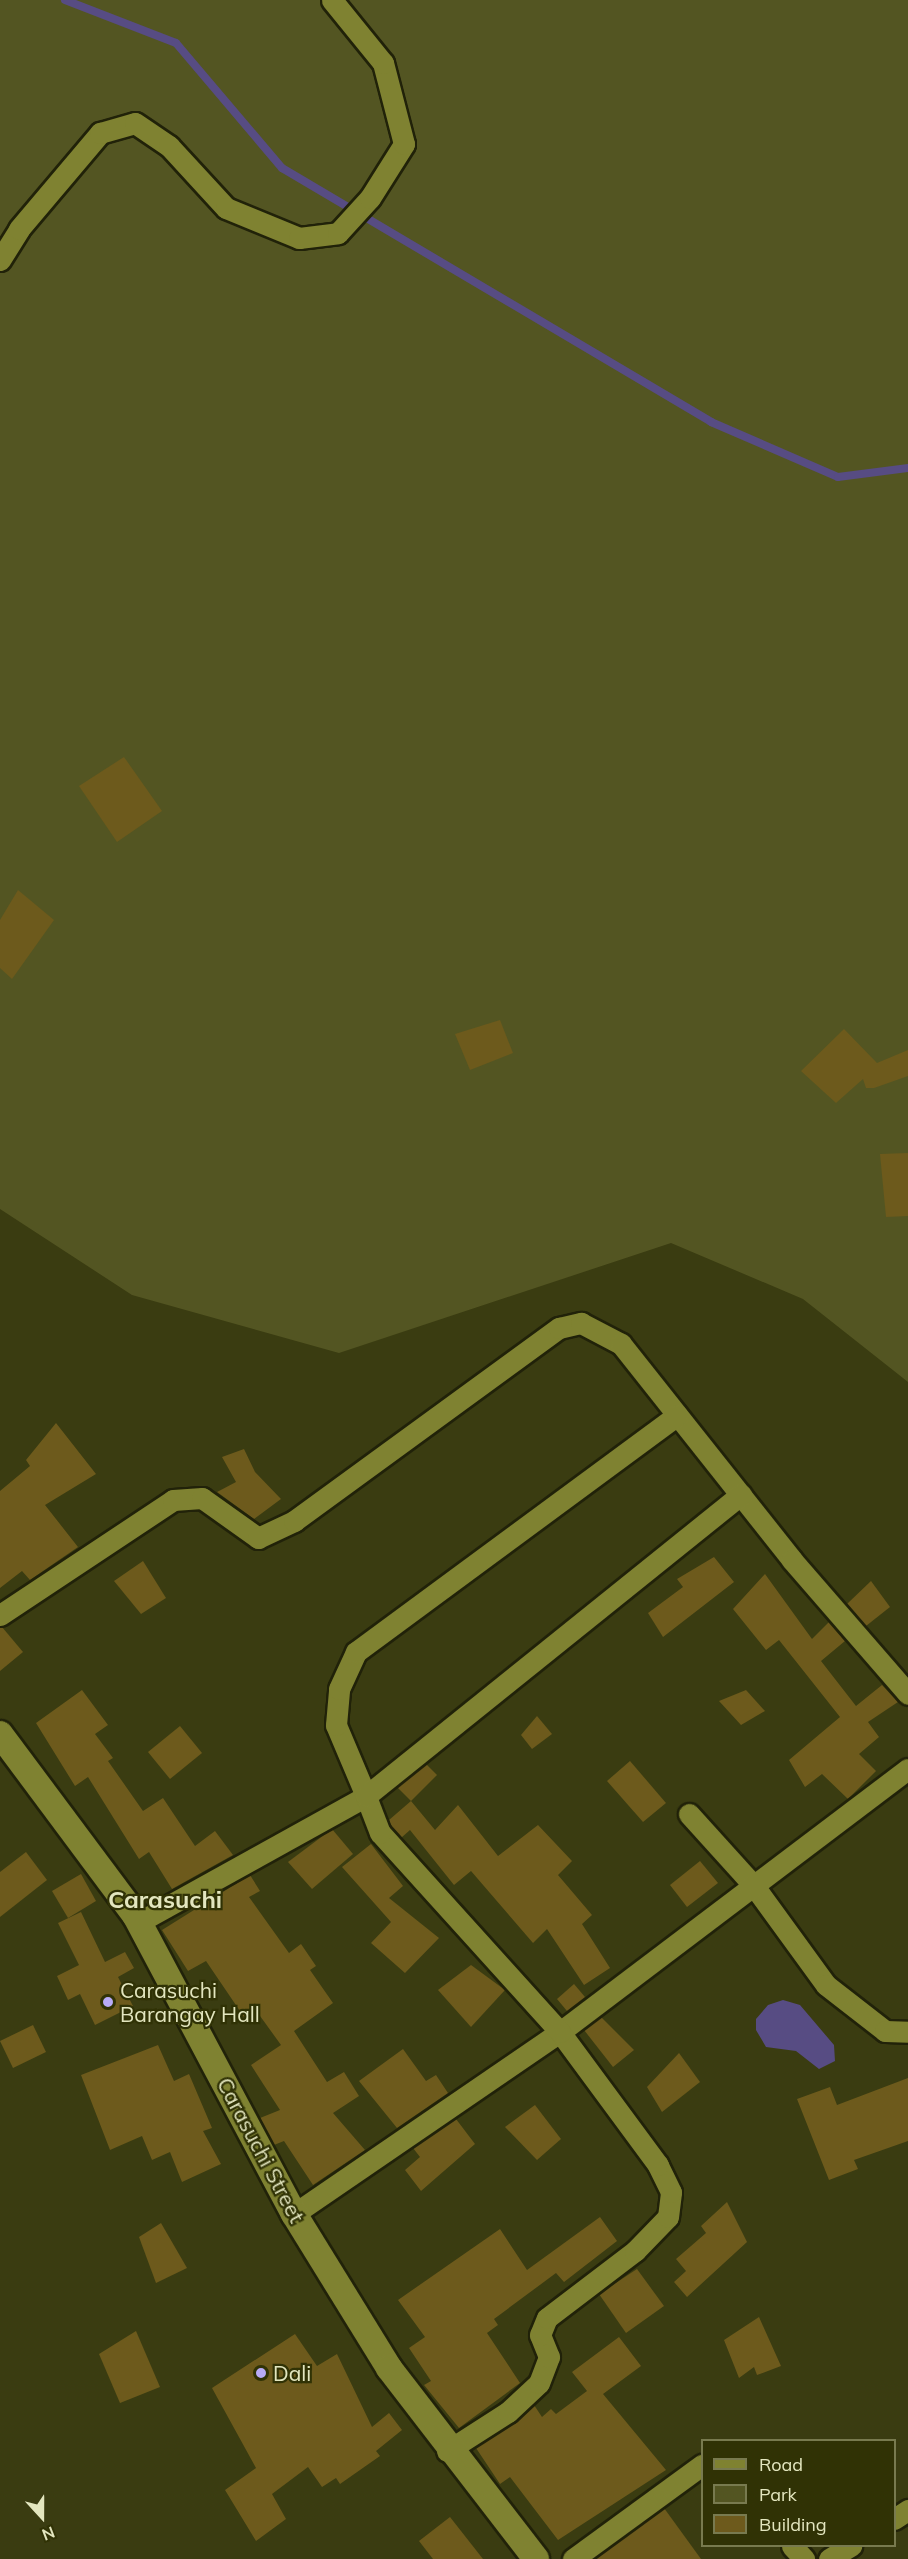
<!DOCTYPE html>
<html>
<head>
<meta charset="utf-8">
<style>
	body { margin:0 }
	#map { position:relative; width:908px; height:2559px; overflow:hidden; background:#3a3c11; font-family:Mulish,sans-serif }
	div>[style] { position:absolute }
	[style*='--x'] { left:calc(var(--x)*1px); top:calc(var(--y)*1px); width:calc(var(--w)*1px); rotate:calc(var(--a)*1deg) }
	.green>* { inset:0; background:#535522 }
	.water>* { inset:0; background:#574c83 }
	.stream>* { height:8px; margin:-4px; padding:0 4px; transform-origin:4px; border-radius:4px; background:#574c83 }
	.building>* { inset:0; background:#6d5a1c }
	.roads { filter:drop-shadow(2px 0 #212209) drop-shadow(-2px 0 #212209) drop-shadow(0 2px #212209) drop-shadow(0 -2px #212209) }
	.minor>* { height:21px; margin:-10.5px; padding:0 10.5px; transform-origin:10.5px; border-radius:10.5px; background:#7f8231 }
	.tertiary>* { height:26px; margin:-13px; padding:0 13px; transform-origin:13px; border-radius:13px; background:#7f8231 }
	.dots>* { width:16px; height:16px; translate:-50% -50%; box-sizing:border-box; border:3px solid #303205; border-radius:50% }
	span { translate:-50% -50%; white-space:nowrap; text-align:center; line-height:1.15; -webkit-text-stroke:4.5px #303205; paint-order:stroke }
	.poi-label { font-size:21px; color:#e3e6bf }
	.left { translate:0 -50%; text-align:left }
	.street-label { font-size:21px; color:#e3e6bf }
	.quarter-label { font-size:24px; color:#e3e6bf; font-weight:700 }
	.legend { position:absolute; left:701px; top:2439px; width:195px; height:108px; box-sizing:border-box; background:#303205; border:2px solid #787a4f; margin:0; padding:8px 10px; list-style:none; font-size:18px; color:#e3e6bf }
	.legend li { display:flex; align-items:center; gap:12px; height:30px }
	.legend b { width:30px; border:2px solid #787a4f }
	.north { position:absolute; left:12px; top:2487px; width:60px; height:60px; -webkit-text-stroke:4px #303205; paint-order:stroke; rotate:159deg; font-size:16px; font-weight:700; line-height:24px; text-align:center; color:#e3e6bf }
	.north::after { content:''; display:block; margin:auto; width:21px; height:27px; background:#e3e6bf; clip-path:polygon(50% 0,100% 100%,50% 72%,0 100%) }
</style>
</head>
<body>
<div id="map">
	<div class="green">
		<div style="clip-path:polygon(0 0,908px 0,908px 1382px,803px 1299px,671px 1243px,339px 1353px,132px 1295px,0 1209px)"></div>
	</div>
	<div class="water">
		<div style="clip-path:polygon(783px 2000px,800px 2005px,834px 2045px,835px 2061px,819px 2069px,796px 2051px,766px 2047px,756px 2030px,756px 2019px,768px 2005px)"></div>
	</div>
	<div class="stream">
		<div style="--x:65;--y:0;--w:119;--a:21.2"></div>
		<div style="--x:176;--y:43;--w:164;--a:49.7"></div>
		<div style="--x:282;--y:168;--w:499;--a:30.6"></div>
		<div style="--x:711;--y:422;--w:138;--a:23.4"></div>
		<div style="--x:838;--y:477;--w:71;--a:-7.3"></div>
	</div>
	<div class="building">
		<div style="clip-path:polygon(124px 757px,162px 811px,117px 842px,79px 786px)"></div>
		<div style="clip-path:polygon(18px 890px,54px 920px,12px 979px,0 968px,0 920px)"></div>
		<div style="clip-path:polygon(500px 1020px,513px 1053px,470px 1070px,455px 1034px)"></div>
		<div style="clip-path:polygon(844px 1029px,877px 1063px,908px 1050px,908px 1076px,874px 1088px,866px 1088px,863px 1079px,836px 1103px,801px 1071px)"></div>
		<div style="clip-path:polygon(908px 1153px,908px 1216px,886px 1217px,880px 1154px)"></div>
		<div style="clip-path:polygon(56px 1423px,96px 1474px,45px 1505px,78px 1547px,30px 1580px,22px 1571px,0 1588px,0 1491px,30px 1466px,26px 1460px)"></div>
		<div style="clip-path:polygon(244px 1449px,255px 1472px,281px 1499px,254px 1519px,217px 1492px,236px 1482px,222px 1457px)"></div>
		<div style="clip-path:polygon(714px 1557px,734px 1582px,663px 1637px,648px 1613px,683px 1587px,677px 1579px)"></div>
		<div style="clip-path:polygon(143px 1561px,166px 1598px,141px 1614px,114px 1581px)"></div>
		<div style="clip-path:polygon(765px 1574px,812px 1639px,829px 1622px,845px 1641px,821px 1661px,856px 1706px,882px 1685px,898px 1702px,868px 1722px,879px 1737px,859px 1754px,876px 1771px,848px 1799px,822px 1774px,805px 1787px,789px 1760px,840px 1717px,779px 1640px,766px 1650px,733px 1609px)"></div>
		<div style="clip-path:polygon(871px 1581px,890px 1607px,866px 1626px,847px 1604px)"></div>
		<div style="clip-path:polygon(2px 1627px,23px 1652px,0 1671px,0 1628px)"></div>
		<div style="clip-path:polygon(82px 1690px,108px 1725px,95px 1734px,113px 1758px,108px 1761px,143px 1811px,163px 1798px,195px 1846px,215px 1831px,233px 1855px,172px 1889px,149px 1852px,139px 1859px,88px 1777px,75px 1786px,36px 1723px)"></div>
		<div style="clip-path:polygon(746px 1690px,765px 1711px,741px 1725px,719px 1701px)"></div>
		<div style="clip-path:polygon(537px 1716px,552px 1734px,532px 1749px,521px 1735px)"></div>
		<div style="clip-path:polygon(180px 1726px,202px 1753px,170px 1779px,148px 1752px)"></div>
		<div style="clip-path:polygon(630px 1761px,666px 1803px,643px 1822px,607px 1781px)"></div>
		<div style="clip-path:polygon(426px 1764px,437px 1775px,411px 1801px,397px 1787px)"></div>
		<div style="clip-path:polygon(411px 1801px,435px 1830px,458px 1805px,498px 1856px,538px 1825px,572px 1861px,558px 1875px,592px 1915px,582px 1924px,610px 1968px,584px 1985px,547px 1929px,533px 1943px,471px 1871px,454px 1885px,410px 1830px,401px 1838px,391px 1826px,389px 1820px)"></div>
		<div style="clip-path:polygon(332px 1829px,353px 1854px,312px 1889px,288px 1862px)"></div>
		<div style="clip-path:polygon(371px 1844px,403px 1886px,389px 1898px,439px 1938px,405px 1973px,371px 1943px,391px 1922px,342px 1867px)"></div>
		<div style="clip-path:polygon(26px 1852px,47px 1880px,0 1917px,0 1872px)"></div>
		<div style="clip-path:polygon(700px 1861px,718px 1883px,687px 1907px,670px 1885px)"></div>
		<div style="clip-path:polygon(81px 1874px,96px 1901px,68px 1918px,52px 1891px)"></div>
		<div style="clip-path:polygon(250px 1875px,260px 1891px,249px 1897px,289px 1953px,301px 1944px,316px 1966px,310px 1970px,333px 2003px,294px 2031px,327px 2082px,344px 2072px,359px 2096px,333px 2113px,365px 2150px,313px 2185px,284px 2141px,274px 2145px,260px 2118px,280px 2110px,251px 2065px,281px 2045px,255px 2009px,244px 2017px,206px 1961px,188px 1971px,162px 1930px)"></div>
		<div style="clip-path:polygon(81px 1912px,105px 1962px,125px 1952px,134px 1968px,118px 1977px,133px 2006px,95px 2025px,80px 1994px,68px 2000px,57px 1976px,79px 1965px,58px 1923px)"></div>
		<div style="clip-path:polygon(471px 1965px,505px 1990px,471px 2027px,438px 1990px)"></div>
		<div style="clip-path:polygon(574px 1984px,585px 1997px,567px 2011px,557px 1999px)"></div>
		<div style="clip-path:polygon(601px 2017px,634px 2050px,613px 2067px,584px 2030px)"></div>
		<div style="clip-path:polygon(33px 2025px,46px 2052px,13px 2068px,0 2041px)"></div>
		<div style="clip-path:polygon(158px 2045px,174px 2081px,189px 2074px,212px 2128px,203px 2131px,221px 2164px,182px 2182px,170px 2152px,152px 2160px,142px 2136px,110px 2150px,81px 2075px)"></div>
		<div style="clip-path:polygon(403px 2049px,426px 2081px,436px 2075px,448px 2093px,397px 2128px,359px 2081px)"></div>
		<div style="clip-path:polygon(679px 2053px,700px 2082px,662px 2112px,647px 2087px)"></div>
		<div style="clip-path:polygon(908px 2078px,908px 2141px,854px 2160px,858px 2169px,829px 2180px,797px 2099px,830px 2087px,837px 2105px)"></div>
		<div style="clip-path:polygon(535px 2105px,561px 2139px,537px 2160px,505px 2127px)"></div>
		<div style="clip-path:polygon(456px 2119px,475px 2144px,421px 2191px,405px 2170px,420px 2157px,413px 2148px)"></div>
		<div style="clip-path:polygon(727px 2202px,747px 2242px,687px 2297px,674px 2282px,686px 2271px,676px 2259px,706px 2233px,701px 2226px)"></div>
		<div style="clip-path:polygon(600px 2217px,617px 2241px,564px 2282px,556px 2273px,494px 2319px,498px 2325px,487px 2333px,520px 2383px,459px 2428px,424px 2385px,431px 2381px,409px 2348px,425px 2337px,398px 2300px,500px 2229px,527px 2270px)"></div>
		<div style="clip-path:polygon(161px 2223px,187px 2268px,156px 2283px,139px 2237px)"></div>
		<div style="clip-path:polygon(637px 2269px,664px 2306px,626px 2333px,599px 2294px)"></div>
		<div style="clip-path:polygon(759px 2317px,781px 2366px,757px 2375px,754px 2367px,739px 2378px,724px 2340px)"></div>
		<div style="clip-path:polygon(136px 2331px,160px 2387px,120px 2403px,99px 2354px)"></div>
		<div style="clip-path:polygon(295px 2334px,317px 2366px,337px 2354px,372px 2427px,389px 2413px,402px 2430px,376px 2451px,380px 2456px,340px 2484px,336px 2478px,322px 2487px,308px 2467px,272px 2494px,286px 2519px,256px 2541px,225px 2490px,256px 2468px,212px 2388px)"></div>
		<div style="clip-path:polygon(619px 2337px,641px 2366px,603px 2394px,666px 2470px,558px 2540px,510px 2477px,500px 2484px,476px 2448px,534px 2405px,542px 2417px,551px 2409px,556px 2414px,587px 2391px,572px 2372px)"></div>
		<div style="clip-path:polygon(664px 2508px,701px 2559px,595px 2559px)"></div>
		<div style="clip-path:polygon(450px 2517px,483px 2559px,433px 2559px,419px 2541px)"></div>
	</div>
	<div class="roads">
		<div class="minor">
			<div style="--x:0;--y:260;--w:36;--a:-58"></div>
			<div style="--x:19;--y:229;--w:126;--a:-49.8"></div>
			<div style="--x:100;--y:133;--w:36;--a:-16"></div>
			<div style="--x:135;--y:123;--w:41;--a:34.1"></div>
			<div style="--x:169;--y:146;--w:84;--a:47.4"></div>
			<div style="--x:226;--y:208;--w:79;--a:22.3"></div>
			<div style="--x:299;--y:238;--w:39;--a:-7"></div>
			<div style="--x:338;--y:233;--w:47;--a:-47.6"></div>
			<div style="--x:370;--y:198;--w:64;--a:-57.8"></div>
			<div style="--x:404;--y:144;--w:84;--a:-104.5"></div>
			<div style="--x:383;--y:63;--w:81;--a:-129"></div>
			<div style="--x:0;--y:1615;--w:208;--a:-33.6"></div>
			<div style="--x:173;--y:1500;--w:29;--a:-4"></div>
			<div style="--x:202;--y:1498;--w:69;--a:35.5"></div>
			<div style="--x:258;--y:1538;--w:40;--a:-25"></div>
			<div style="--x:294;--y:1521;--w:328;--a:-36.1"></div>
			<div style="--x:559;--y:1328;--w:23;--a:-13"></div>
			<div style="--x:581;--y:1323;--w:45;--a:27.7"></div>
			<div style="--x:621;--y:1344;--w:275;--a:51.6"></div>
			<div style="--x:792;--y:1560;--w:177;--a:49.1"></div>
			<div style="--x:689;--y:1814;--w:97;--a:47.9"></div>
			<div style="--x:754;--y:1886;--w:122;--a:54"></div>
			<div style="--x:826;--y:1985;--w:75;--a:37.9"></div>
			<div style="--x:885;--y:2031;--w:23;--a:2"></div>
			<div style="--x:139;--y:1922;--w:260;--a:-29"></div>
			<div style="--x:366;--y:1796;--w:77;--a:-112.9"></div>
			<div style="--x:336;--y:1725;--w:36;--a:-85"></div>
			<div style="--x:339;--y:1689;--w:41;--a:-65.3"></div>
			<div style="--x:356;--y:1652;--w:399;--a:-36.4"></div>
			<div style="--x:294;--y:2214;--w:322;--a:-34.4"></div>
			<div style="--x:560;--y:2032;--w:436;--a:-37.1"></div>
			<div style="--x:447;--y:2451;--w:72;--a:-32.6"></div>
			<div style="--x:508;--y:2412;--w:42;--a:-43.1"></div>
			<div style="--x:539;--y:2383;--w:28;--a:-69"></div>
			<div style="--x:549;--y:2357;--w:24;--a:-112"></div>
			<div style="--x:540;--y:2335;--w:18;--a:-68"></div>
			<div style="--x:547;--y:2318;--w:111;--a:-37.3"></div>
			<div style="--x:635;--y:2251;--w:47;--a:-45.9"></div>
			<div style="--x:668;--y:2217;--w:25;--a:-83"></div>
			<div style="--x:671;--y:2192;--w:30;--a:-116"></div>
			<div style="--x:658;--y:2165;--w:165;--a:-126.4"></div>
			<div style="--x:560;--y:2032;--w:268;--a:-132.1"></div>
			<div style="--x:380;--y:1833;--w:40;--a:-111"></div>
			<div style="--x:366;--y:1796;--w:481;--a:-38.8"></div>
			<div style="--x:894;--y:2519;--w:17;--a:-33"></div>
			<div style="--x:792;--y:2546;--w:18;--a:47"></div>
			<div style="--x:573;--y:2559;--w:160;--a:-36.1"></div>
			<div style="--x:829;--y:2559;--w:26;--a:-31"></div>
		</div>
		<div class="tertiary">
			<div style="--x:0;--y:1734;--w:226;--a:53.3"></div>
			<div style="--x:135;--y:1915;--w:339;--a:62"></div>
			<div style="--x:294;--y:2214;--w:181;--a:58.3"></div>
			<div style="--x:389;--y:2368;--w:241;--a:52.4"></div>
		</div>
	</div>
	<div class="dots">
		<div style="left:108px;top:2002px;background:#b8abf7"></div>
		<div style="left:261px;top:2373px;background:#b8abf7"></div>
	</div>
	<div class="poi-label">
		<span class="left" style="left:120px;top:2002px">Carasuchi<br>Barangay Hall</span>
		<span class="left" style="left:273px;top:2373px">Dali</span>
	</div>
	<div class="street-label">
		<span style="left:261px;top:2150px;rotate:62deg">Carasuchi Street</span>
	</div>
	<div class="quarter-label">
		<span style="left:165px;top:1900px">Carasuchi</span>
	</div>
	<ul class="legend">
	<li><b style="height:8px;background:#7f8231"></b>Road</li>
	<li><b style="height:16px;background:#535522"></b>Park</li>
	<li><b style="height:16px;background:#6d5a1c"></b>Building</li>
	</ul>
	<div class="north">N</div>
</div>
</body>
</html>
